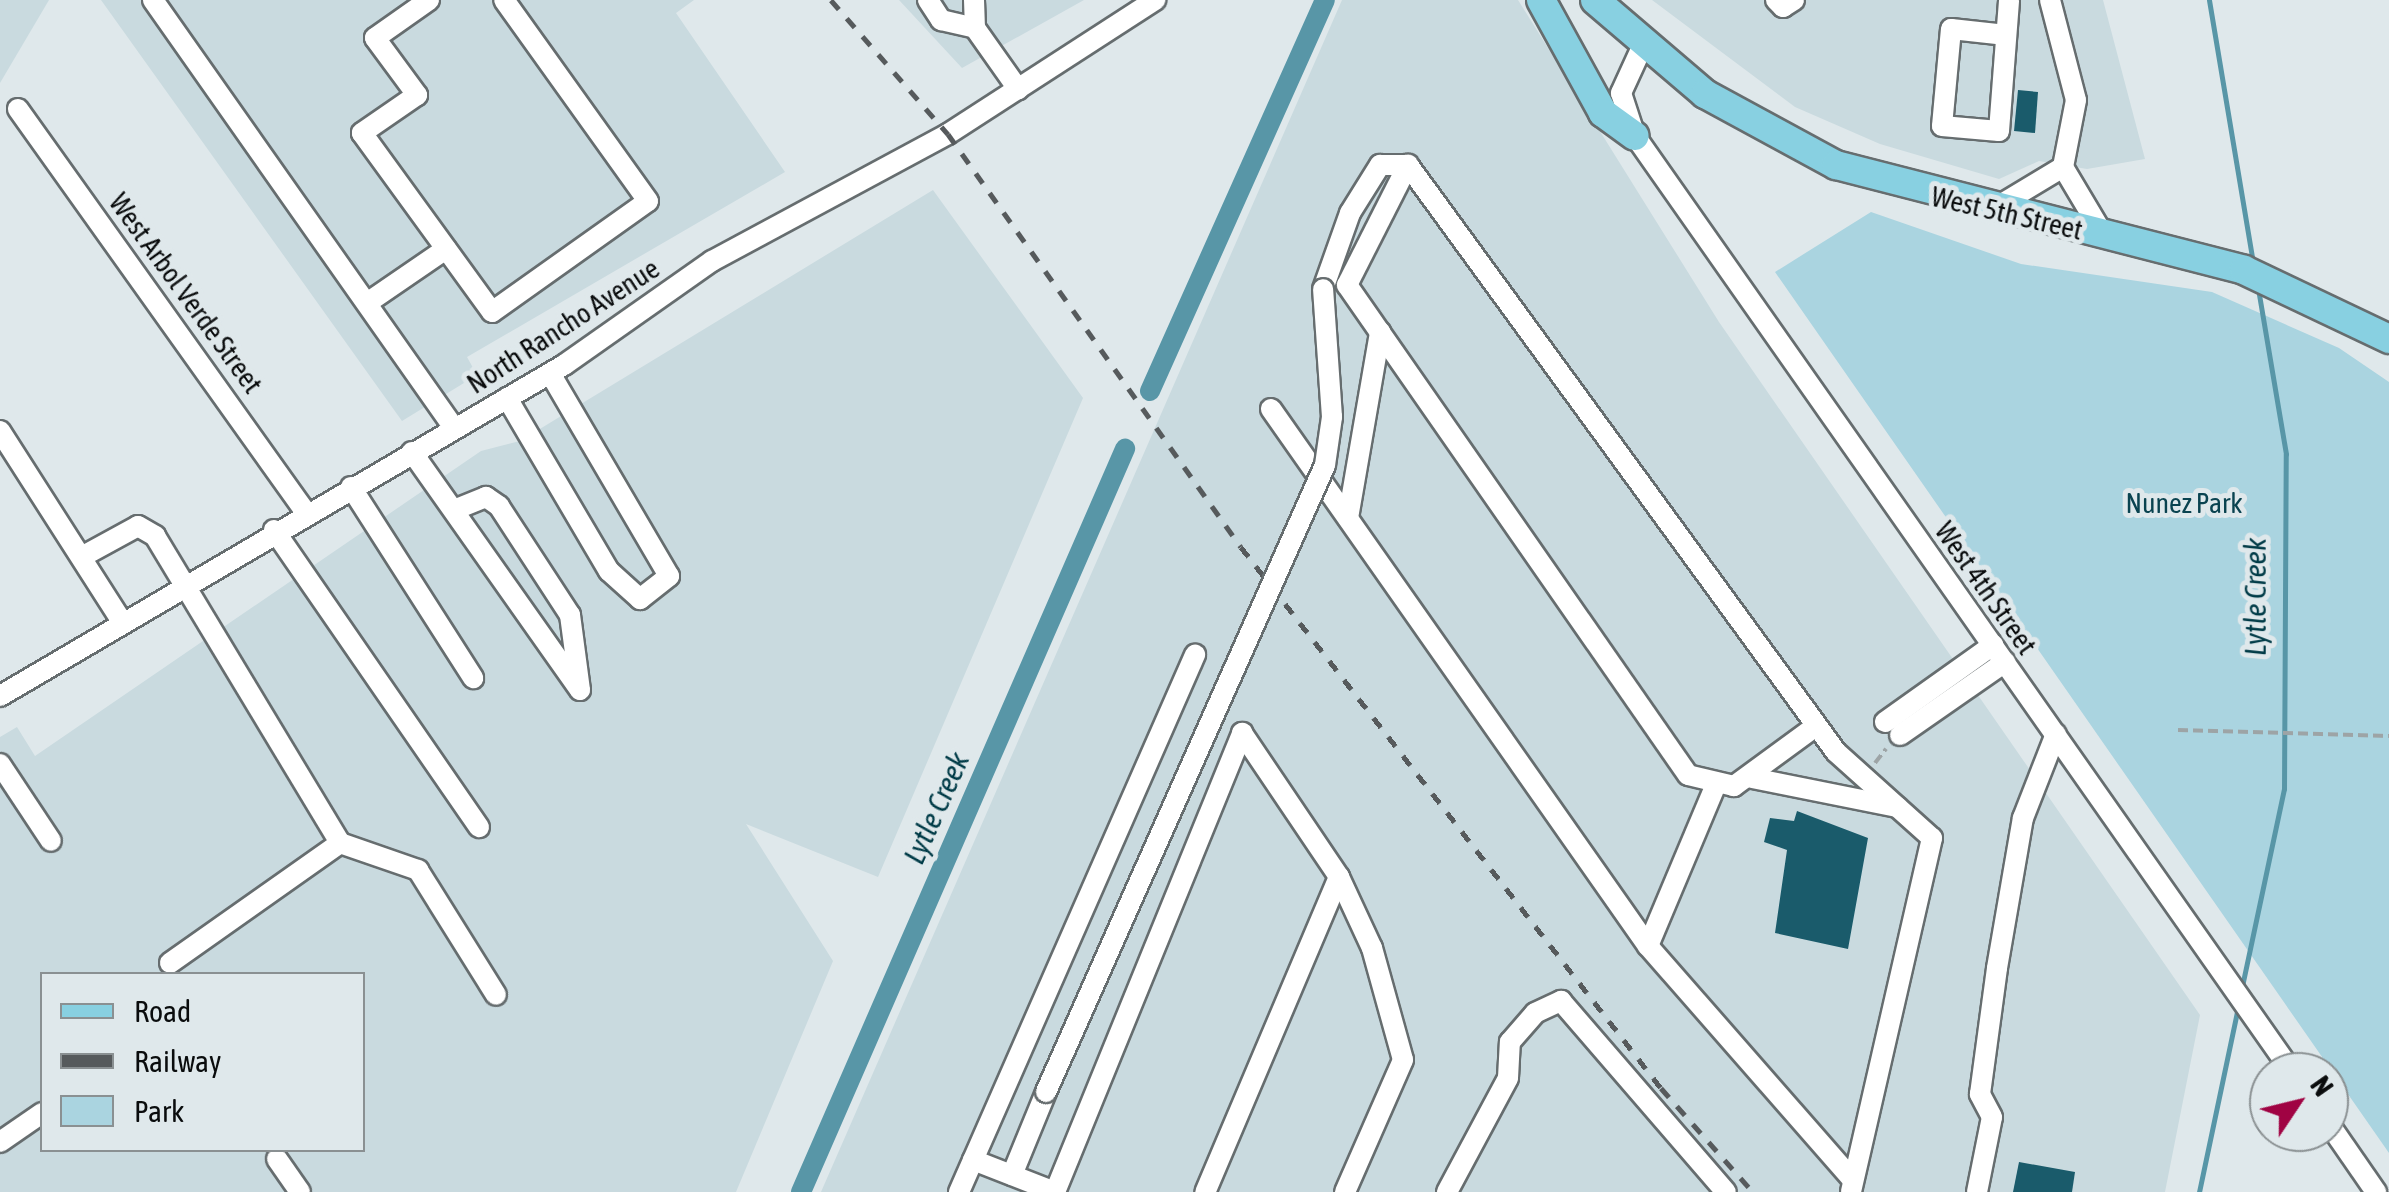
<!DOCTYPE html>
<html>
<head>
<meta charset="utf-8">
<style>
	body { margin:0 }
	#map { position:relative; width:2389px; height:1192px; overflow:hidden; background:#dfe8eb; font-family:"Asap Condensed",sans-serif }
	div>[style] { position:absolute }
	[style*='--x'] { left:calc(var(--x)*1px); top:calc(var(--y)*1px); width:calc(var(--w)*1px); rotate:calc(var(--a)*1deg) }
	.built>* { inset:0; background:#c9dadf }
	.green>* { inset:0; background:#aad4e0 }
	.stream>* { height:5px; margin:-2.5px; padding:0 2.5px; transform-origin:2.5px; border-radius:2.5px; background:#5896a7 }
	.canal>* { height:20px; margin:-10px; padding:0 10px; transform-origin:10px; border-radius:10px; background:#5896a7 }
	.building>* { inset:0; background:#1a5b6b }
	.path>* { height:4px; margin-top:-2px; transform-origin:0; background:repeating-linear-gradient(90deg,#9da4a6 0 10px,transparent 0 15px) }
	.roads { filter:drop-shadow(2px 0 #666d6f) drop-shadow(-2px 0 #666d6f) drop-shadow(0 2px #666d6f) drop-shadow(0 -2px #666d6f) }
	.minor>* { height:20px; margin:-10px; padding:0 10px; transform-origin:10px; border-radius:10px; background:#fff }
	.major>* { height:28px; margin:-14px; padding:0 14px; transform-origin:14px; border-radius:14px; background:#88d0e1 }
	.rail>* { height:5px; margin-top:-2.5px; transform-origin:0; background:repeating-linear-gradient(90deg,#565a5c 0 12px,transparent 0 24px) }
	.bridges { filter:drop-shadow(2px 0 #666d6f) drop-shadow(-2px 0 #666d6f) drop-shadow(0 2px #666d6f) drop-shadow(0 -2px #666d6f) }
	.minor-bridge>* { height:20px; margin:-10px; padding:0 10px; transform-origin:10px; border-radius:10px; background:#fff }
	span { translate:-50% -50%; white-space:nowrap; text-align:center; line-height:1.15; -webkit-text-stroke:10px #dfe8eb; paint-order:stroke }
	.street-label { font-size:28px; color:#0a0c0d }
	.park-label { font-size:28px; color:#0a4350 }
	.water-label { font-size:30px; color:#003b47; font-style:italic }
	.legend { position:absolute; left:40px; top:972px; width:325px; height:180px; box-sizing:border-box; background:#dfe8eb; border:2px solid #8a9092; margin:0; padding:12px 18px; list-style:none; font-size:30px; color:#0a0c0d }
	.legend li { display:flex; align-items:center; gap:20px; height:50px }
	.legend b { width:50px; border:2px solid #8a9092 }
	.north { position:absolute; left:2249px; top:1052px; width:100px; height:100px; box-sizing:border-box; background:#dfe8eb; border:2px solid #8a9092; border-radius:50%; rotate:55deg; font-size:28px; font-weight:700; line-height:40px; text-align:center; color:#0a0c0d }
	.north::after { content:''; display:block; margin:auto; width:35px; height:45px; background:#a00343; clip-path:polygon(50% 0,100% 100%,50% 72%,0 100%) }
</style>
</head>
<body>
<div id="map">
	<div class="built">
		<div style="clip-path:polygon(0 0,49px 0,0 83px)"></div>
		<div style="clip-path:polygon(101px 0,694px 0,676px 13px,785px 172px,467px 357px,477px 375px,402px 421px)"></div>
		<div style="clip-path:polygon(899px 0,1084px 0,962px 68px)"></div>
		<div style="clip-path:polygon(1342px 0,1518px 0,1719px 322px,2200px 1015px,2165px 1192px,821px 1192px)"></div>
		<div style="clip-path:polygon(1652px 0,2103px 0,2145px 159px,2087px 169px,2039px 161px,1999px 179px,1880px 144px,1795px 107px)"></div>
		<div style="clip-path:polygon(evenodd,933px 190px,1083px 398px,878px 877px,746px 824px,833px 961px,736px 1192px,0 1192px,0 737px,17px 727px,35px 756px,481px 451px,520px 441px,933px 190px,42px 974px,362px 974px,362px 1150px,42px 1150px,42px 974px)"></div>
	</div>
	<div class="green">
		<div style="clip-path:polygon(1871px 212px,2021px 264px,2212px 292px,2339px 348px,2389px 382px,2389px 1153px,1775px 272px)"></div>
	</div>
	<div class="stream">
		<div style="--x:2209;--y:0;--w:267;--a:80.5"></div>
		<div style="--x:2241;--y:991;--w:207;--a:-78"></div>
		<div style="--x:2284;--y:789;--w:335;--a:-89.7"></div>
		<div style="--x:2286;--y:454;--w:167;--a:-99.6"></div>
		<div style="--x:2199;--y:1192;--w:189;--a:-78.1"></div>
	</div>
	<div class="canal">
		<div style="--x:1150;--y:391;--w:428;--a:-65.9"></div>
		<div style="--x:801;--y:1192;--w:811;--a:-66.44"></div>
	</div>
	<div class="building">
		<div style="clip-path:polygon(2018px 90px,2038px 92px,2035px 133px,2014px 131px)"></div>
		<div style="clip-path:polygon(1797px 811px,1868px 838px,1848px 949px,1775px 933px,1787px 850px,1764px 842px,1770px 818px,1794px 821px)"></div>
		<div style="clip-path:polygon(2019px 1162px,2075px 1172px,2072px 1192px,2013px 1192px)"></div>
	</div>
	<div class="path">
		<div style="--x:2178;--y:730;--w:211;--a:1.6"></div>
		<div style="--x:1875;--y:763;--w:18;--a:-52"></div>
	</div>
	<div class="roads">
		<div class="minor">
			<div style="--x:153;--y:0;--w:523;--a:54.88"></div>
			<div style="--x:429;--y:0;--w:66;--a:144.9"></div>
			<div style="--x:375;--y:38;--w:71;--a:53.6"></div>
			<div style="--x:417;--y:95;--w:67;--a:145.4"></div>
			<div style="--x:362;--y:133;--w:221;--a:54"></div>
			<div style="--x:492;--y:312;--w:191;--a:-35.4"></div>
			<div style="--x:648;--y:201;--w:247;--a:-125.6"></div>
			<div style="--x:928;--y:0;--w:24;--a:57"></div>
			<div style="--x:941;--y:20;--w:35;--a:13"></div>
			<div style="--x:974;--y:0;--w:28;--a:88"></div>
			<div style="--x:975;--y:28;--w:75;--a:54.8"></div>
			<div style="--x:1776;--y:0;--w:10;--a:45"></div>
			<div style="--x:1783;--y:7;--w:13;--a:-32"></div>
			<div style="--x:2006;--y:35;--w:55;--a:-173.8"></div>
			<div style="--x:1951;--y:29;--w:97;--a:95.3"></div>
			<div style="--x:1942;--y:126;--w:57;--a:5"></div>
			<div style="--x:1999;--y:131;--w:131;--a:-85.6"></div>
			<div style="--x:1643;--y:45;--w:53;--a:114.6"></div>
			<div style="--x:1621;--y:93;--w:45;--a:72"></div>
			<div style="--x:1635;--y:136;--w:1144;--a:54.93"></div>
			<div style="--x:18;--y:109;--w:494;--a:54.5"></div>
			<div style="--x:2063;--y:167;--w:78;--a:59.2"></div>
			<div style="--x:1995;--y:208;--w:79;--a:-31.1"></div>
			<div style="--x:2063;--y:167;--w:68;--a:-79"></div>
			<div style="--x:2076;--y:100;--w:103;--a:-104.6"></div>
			<div style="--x:1323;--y:289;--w:81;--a:-70.4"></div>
			<div style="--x:1350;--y:213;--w:57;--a:-58"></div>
			<div style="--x:1380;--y:165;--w:28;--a:0"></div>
			<div style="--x:370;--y:301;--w:92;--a:-34.4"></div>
			<div style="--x:507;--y:398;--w:201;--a:59.5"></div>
			<div style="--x:609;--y:571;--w:42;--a:42.1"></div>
			<div style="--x:640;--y:599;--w:37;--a:-38"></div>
			<div style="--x:669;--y:576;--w:235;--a:-120.4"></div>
			<div style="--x:1271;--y:409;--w:656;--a:54.93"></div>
			<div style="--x:1648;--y:946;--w:310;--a:48.8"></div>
			<div style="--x:0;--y:431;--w:227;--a:57.4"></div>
			<div style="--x:412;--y:452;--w:291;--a:54.8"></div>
			<div style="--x:580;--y:690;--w:76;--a:-97.6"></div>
			<div style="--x:570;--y:615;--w:130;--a:-123.1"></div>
			<div style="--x:499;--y:506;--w:16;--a:-145"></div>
			<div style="--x:486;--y:497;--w:32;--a:158"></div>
			<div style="--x:351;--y:487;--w:227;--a:57.4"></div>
			<div style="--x:1348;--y:518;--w:189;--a:-80.2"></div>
			<div style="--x:274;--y:530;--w:361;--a:55.4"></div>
			<div style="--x:85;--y:555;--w:60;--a:-28.7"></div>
			<div style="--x:138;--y:526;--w:20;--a:30"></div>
			<div style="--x:155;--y:536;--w:358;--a:58.9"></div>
			<div style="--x:340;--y:843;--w:83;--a:19.1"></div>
			<div style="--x:418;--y:870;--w:147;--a:58"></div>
			<div style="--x:0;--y:696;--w:654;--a:-30.41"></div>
			<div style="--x:564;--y:365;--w:181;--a:-35.1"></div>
			<div style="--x:712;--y:261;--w:268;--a:-28.3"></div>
			<div style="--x:948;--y:134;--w:247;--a:-32.9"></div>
			<div style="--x:1885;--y:722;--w:133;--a:-35.5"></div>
			<div style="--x:1816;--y:726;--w:102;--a:143.8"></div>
			<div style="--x:1734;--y:786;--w:47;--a:-166.6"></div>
			<div style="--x:1688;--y:775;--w:597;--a:-124.83"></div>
			<div style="--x:1347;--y:285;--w:135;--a:-63.1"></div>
			<div style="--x:1408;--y:165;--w:726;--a:53.9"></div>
			<div style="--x:1836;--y:752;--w:129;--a:41.9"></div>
			<div style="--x:1932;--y:838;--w:363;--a:102.9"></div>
			<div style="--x:1900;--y:735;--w:128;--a:-34.8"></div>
			<div style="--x:0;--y:764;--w:92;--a:56.5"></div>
			<div style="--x:1752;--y:778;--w:148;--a:11.3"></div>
			<div style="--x:1339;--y:877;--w:78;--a:65.1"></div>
			<div style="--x:1372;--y:948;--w:116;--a:74.5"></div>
			<div style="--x:1403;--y:1060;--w:144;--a:113.7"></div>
			<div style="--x:1648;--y:946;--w:173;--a:-67.2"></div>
			<div style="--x:170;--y:963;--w:208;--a:-35.2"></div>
			<div style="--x:2329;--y:1124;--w:83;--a:55.3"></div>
			<div style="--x:0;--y:1142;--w:51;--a:-34.6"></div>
			<div style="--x:277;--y:1159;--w:40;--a:55.1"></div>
			<div style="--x:973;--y:1160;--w:88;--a:21.3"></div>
			<div style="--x:1012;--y:1175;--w:90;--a:-67.7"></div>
			<div style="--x:959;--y:1192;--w:587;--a:-66.28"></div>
			<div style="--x:1055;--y:1192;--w:496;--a:-67.8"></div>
			<div style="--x:1242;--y:733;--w:174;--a:56"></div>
			<div style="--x:1339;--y:877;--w:342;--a:113"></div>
			<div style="--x:1447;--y:1192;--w:129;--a:-61.8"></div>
			<div style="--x:1508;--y:1078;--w:36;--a:-87"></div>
			<div style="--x:1510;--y:1042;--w:38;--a:-49"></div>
			<div style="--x:1535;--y:1013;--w:29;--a:-25"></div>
			<div style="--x:1561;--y:1001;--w:252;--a:49.2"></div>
			<div style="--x:1977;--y:1192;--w:76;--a:-78.7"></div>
			<div style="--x:1992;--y:1117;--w:26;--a:-118"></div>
			<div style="--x:1980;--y:1094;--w:127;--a:-82.3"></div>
			<div style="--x:1997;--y:968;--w:152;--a:-80.2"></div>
			<div style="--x:2023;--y:818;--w:90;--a:-68.6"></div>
		</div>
		<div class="major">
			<div style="--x:1541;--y:0;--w:129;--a:61.2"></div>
			<div style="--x:1603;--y:113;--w:39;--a:36"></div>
			<div style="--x:1595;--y:0;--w:145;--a:40.5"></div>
			<div style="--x:1705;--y:94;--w:149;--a:28.5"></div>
			<div style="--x:1836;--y:165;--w:421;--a:14.4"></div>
			<div style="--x:2244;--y:270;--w:161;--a:25.4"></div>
		</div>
	</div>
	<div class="rail">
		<div style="--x:831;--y:0;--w:178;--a:48.9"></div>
		<div style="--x:948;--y:134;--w:506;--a:54.65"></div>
		<div style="--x:1241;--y:547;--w:685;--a:52.18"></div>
		<div style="--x:1661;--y:1088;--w:139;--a:48.5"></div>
	</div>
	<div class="bridges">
		<div class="minor-bridge">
			<div style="--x:1046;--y:1092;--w:686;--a:-66.01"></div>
			<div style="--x:1325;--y:465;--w:49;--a:-81.7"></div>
			<div style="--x:1332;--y:417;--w:128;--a:-94"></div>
		</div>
	</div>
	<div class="street-label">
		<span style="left:2007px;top:213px;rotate:13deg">West 5th Street</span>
		<span style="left:186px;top:293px;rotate:54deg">West Arbol Verde Street</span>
		<span style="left:563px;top:326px;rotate:-33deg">North Rancho Avenue</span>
		<span style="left:1986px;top:588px;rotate:55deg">West 4th Street</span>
	</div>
	<div class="park-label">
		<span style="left:2184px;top:503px">Nunez Park</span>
	</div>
	<div class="water-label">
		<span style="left:2255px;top:597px;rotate:-90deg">Lytle Creek</span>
		<span style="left:936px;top:808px;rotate:-66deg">Lytle Creek</span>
	</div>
	<ul class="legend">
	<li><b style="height:12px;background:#88d0e1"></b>Road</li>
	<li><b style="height:12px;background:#565a5c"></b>Railway</li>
	<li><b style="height:28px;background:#aad4e0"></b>Park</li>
	</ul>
	<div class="north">N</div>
</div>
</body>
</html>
